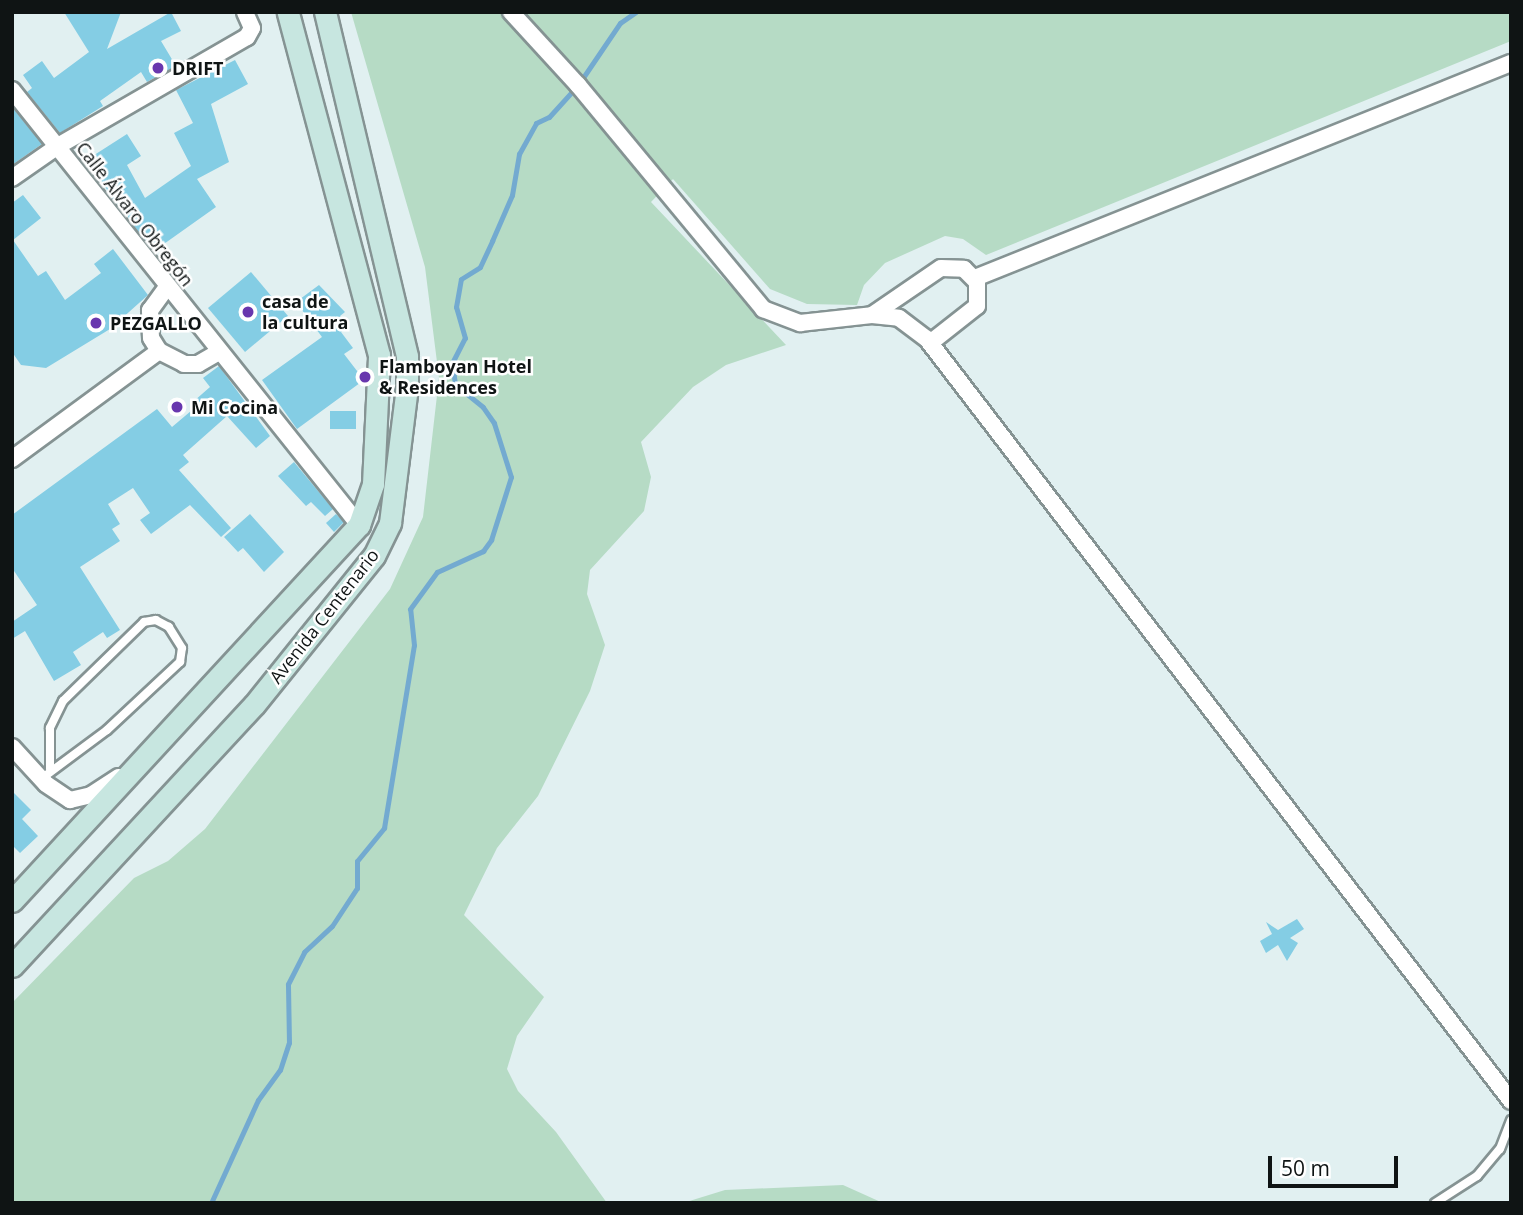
<!DOCTYPE html>
<html>
<head>
<meta charset="utf-8">
<style>
	body { margin:0 }
	#map { position:relative; width:1523px; height:1215px; overflow:hidden; background:#e1f0f1; font-family:"Open Sans",sans-serif }
	div>[style] { position:absolute }
	[style*='--x'] { left:calc(var(--x)*1px); top:calc(var(--y)*1px); width:calc(var(--w)*1px); rotate:calc(var(--a)*1deg) }
	.green>* { inset:0; background:#b6dbc5 }
	.stream>* { height:5px; margin:-2.5px; padding:0 2.5px; transform-origin:2.5px; border-radius:2.5px; background:#73aad0 }
	.building>* { inset:0; background:#84cde4 }
	.roads { filter:drop-shadow(2px 0 #859393) drop-shadow(-2px 0 #859393) drop-shadow(0 2px #859393) drop-shadow(0 -2px #859393) }
	.lane>* { height:8px; margin:-4px; padding:0 4px; transform-origin:4px; border-radius:4px; background:#fff }
	.street>* { height:16px; margin:-8px; padding:0 8px; transform-origin:8px; border-radius:8px; background:#fff }
	.secondary>* { height:21px; margin:-10.5px; padding:0 10.5px; transform-origin:10.5px; border-radius:10.5px; background:#c7e6e0 }
	.dots>* { width:19px; height:19px; translate:-50% -50%; box-sizing:border-box; border:4px solid #fff; border-radius:50% }
	span { translate:-50% -50%; white-space:nowrap; text-align:center; line-height:1.15; -webkit-text-stroke:5px #fff; paint-order:stroke }
	.poi-label { font-size:18px; color:#0f1414; font-weight:700 }
	.left { translate:0 -50%; text-align:left }
	.street-label { font-size:18px; color:#0f1414 }
	.frame { position:absolute; inset:0; border:14px solid #0f1414; pointer-events:none }
	.scale { position:absolute; left:1268px; top:1156px; width:130px; height:32px; box-sizing:border-box; border:4px solid #0f1414; border-top:0; padding-left:9px; font-size:21px; line-height:24px; white-space:nowrap; color:#0f1414; -webkit-text-stroke:5px #fff; paint-order:stroke }
</style>
</head>
<body>
<div id="map">
	<div class="green">
		<div style="clip-path:polygon(351px 12px,1511px 12px,1511px 41px,986px 255px,963px 239px,945px 236px,885px 263px,864px 285px,857px 305px,807px 304px,770px 289px,673px 179px,651px 202px,786px 345px,726px 365px,693px 387px,641px 442px,651px 477px,644px 511px,590px 570px,587px 594px,605px 645px,590px 691px,538px 796px,497px 848px,464px 915px,544px 997px,517px 1036px,507px 1069px,518px 1091px,556px 1132px,607px 1203px,12px 1203px,12px 1003px,134px 878px,168px 861px,205px 829px,390px 589px,423px 517px,439px 378px,425px 267px)"></div>
		<div style="clip-path:polygon(843px 1185px,883px 1203px,683px 1203px,725px 1190px)"></div>
	</div>
	<div class="stream">
		<div style="--x:211;--y:1203;--w:113;--a:-65.5"></div>
		<div style="--x:258;--y:1100;--w:37;--a:-54"></div>
		<div style="--x:280;--y:1070;--w:28;--a:-72"></div>
		<div style="--x:289;--y:1043;--w:59;--a:-91"></div>
		<div style="--x:288;--y:984;--w:36;--a:-63"></div>
		<div style="--x:304;--y:952;--w:38;--a:-43"></div>
		<div style="--x:332;--y:926;--w:45;--a:-56.7"></div>
		<div style="--x:357;--y:888;--w:27;--a:-90"></div>
		<div style="--x:357;--y:861;--w:43;--a:-50.7"></div>
		<div style="--x:384;--y:828;--w:185;--a:-80.7"></div>
		<div style="--x:414;--y:645;--w:36;--a:-96"></div>
		<div style="--x:410;--y:609;--w:46;--a:-53.9"></div>
		<div style="--x:437;--y:572;--w:51;--a:-24.5"></div>
		<div style="--x:483;--y:551;--w:14;--a:-54"></div>
		<div style="--x:491;--y:540;--w:66;--a:-72.4"></div>
		<div style="--x:511;--y:477;--w:57;--a:-107.5"></div>
		<div style="--x:494;--y:423;--w:19;--a:-125"></div>
		<div style="--x:483;--y:407;--w:36;--a:-141"></div>
		<div style="--x:455;--y:384;--w:21;--a:-98"></div>
		<div style="--x:452;--y:363;--w:28;--a:-63"></div>
		<div style="--x:465;--y:338;--w:32;--a:-106"></div>
		<div style="--x:456;--y:307;--w:28;--a:-80"></div>
		<div style="--x:461;--y:279;--w:22;--a:-32"></div>
		<div style="--x:480;--y:267;--w:29;--a:-65"></div>
		<div style="--x:492;--y:241;--w:50;--a:-66.5"></div>
		<div style="--x:512;--y:195;--w:42;--a:-80.3"></div>
		<div style="--x:519;--y:154;--w:35;--a:-61"></div>
		<div style="--x:536;--y:123;--w:14;--a:-25"></div>
		<div style="--x:549;--y:117;--w:43;--a:-47.8"></div>
		<div style="--x:578;--y:85;--w:75;--a:-55.9"></div>
		<div style="--x:620;--y:23;--w:19;--a:-35"></div>
	</div>
	<div class="building">
		<div style="clip-path:polygon(64px 12px,121px 12px,107px 49px,171px 12px,181px 31px,161px 41px,176px 66px,147px 82px,141px 72px,100px 101px,103px 106px,60px 133px,27px 92px,32px 88px,23px 75px,42px 61px,54px 78px,89px 52px)"></div>
		<div style="clip-path:polygon(235px 60px,248px 84px,211px 104px,229px 162px,197px 179px,216px 207px,154px 251px,130px 221px,120px 197px,114px 201px,88px 159px,127px 134px,141px 156px,127px 165px,145px 198px,191px 166px,174px 133px,193px 123px,176px 90px)"></div>
		<div style="clip-path:polygon(12px 107px,42px 144px,12px 165px)"></div>
		<div style="clip-path:polygon(23px 195px,41px 218px,13px 240px,38px 276px,46px 271px,65px 300px,101px 273px,94px 264px,113px 249px,148px 295px,110px 329px,46px 368px,21px 365px,12px 352px,12px 203px)"></div>
		<div style="clip-path:polygon(251px 272px,288px 316px,245px 352px,208px 308px)"></div>
		<div style="clip-path:polygon(319px 285px,345px 312px,340px 316px,348px 327px,341px 332px,353px 348px,344px 354px,364px 380px,297px 429px,262px 380px,322px 337px,296px 302px)"></div>
		<div style="clip-path:polygon(219px 366px,270px 436px,256px 448px,227px 416px,183px 455px,189px 462px,179px 470px,231px 528px,221px 537px,190px 505px,151px 534px,140px 520px,150px 513px,133px 488px,108px 504px,120px 524px,112px 529px,120px 541px,80px 567px,120px 630px,107px 638px,103px 632px,73px 652px,81px 665px,54px 681px,25px 631px,12px 639px,12px 622px,37px 605px,12px 568px,12px 515px,157px 409px,172px 427px,198px 405px,194px 401px,210px 387px,203px 378px)"></div>
		<div style="clip-path:polygon(330px 411px,356px 411px,356px 429px,330px 429px)"></div>
		<div style="clip-path:polygon(294px 462px,333px 509px,325px 516px,311px 502px,306px 506px,278px 476px)"></div>
		<div style="clip-path:polygon(250px 514px,284px 552px,264px 572px,243px 548px,238px 552px,224px 537px)"></div>
		<div style="clip-path:polygon(336px 514px,344px 522px,334px 532px,326px 523px)"></div>
		<div style="clip-path:polygon(12px 791px,31px 810px,22px 819px,38px 836px,20px 853px,12px 845px)"></div>
		<div style="clip-path:polygon(1297px 919px,1304px 929px,1290px 938px,1298px 943px,1287px 961px,1278px 945px,1266px 953px,1260px 941px,1272px 934px,1266px 922px,1278px 930px)"></div>
	</div>
	<div class="roads">
		<div class="lane">
			<div style="--x:41;--y:779;--w:82;--a:-36.6"></div>
			<div style="--x:107;--y:730;--w:100;--a:-43"></div>
			<div style="--x:180;--y:662;--w:14;--a:-82"></div>
			<div style="--x:182;--y:648;--w:25;--a:-122"></div>
			<div style="--x:169;--y:627;--w:15;--a:-152"></div>
			<div style="--x:156;--y:620;--w:12;--a:171"></div>
			<div style="--x:144;--y:622;--w:113;--a:135.7"></div>
			<div style="--x:63;--y:701;--w:30;--a:116"></div>
			<div style="--x:50;--y:728;--w:41;--a:90"></div>
			<div style="--x:1435;--y:1203;--w:50;--a:-32.7"></div>
			<div style="--x:1477;--y:1176;--w:35;--a:-50"></div>
			<div style="--x:1500;--y:1149;--w:31;--a:-69"></div>
		</div>
		<div class="street">
			<div style="--x:511;--y:12;--w:99;--a:47.5"></div>
			<div style="--x:578;--y:85;--w:291;--a:50.4"></div>
			<div style="--x:763;--y:309;--w:40;--a:21"></div>
			<div style="--x:800;--y:323;--w:72;--a:-6.3"></div>
			<div style="--x:872;--y:315;--w:27;--a:6"></div>
			<div style="--x:899;--y:318;--w:35;--a:37"></div>
			<div style="--x:927;--y:339;--w:960;--a:52.53"></div>
			<div style="--x:12;--y:90;--w:556;--a:51.42"></div>
			<div style="--x:12;--y:178;--w:56;--a:-34.8"></div>
			<div style="--x:58;--y:146;--w:218;--a:-30"></div>
			<div style="--x:247;--y:37;--w:10;--a:-61"></div>
			<div style="--x:252;--y:28;--w:17;--a:-114"></div>
			<div style="--x:975;--y:278;--w:578;--a:-21.86"></div>
			<div style="--x:167;--y:287;--w:29;--a:126"></div>
			<div style="--x:150;--y:310;--w:28;--a:88"></div>
			<div style="--x:151;--y:338;--w:15;--a:58"></div>
			<div style="--x:159;--y:351;--w:28;--a:27"></div>
			<div style="--x:184;--y:364;--w:14;--a:0"></div>
			<div style="--x:198;--y:364;--w:24;--a:-30"></div>
			<div style="--x:872;--y:315;--w:83;--a:-34.3"></div>
			<div style="--x:941;--y:268;--w:23;--a:2"></div>
			<div style="--x:964;--y:269;--w:18;--a:45"></div>
			<div style="--x:977;--y:282;--w:24;--a:90"></div>
			<div style="--x:977;--y:306;--w:60;--a:141.8"></div>
			<div style="--x:12;--y:459;--w:182;--a:-36.3"></div>
			<div style="--x:12;--y:747;--w:50;--a:47.4"></div>
			<div style="--x:46;--y:784;--w:29;--a:34"></div>
			<div style="--x:70;--y:800;--w:22;--a:-13"></div>
			<div style="--x:91;--y:795;--w:33;--a:-33"></div>
		</div>
		<div class="secondary">
			<div style="--x:12;--y:901;--w:512;--a:-47.3"></div>
			<div style="--x:359;--y:525;--w:43;--a:-71.1"></div>
			<div style="--x:373;--y:484;--w:129;--a:-87.3"></div>
			<div style="--x:379;--y:355;--w:355;--a:-104.9"></div>
			<div style="--x:12;--y:966;--w:356;--a:-47.2"></div>
			<div style="--x:254;--y:705;--w:191;--a:-51.2"></div>
			<div style="--x:374;--y:556;--w:37;--a:-64"></div>
			<div style="--x:390;--y:523;--w:137;--a:-82.9"></div>
			<div style="--x:407;--y:387;--w:31;--a:-90"></div>
			<div style="--x:407;--y:356;--w:354;--a:-103.4"></div>
		</div>
	</div>
	<div class="dots">
		<div style="left:158px;top:68px;background:#6837ae"></div>
		<div style="left:248px;top:312px;background:#6837ae"></div>
		<div style="left:96px;top:323px;background:#6837ae"></div>
		<div style="left:365px;top:377px;background:#6837ae"></div>
		<div style="left:177px;top:407px;background:#6837ae"></div>
	</div>
	<div class="poi-label">
		<span class="left" style="left:172px;top:68px">DRIFT</span>
		<span class="left" style="left:262px;top:312px">casa de<br>la cultura</span>
		<span class="left" style="left:110px;top:323px">PEZGALLO</span>
		<span class="left" style="left:379px;top:377px">Flamboyan Hotel<br>&amp; Residences</span>
		<span class="left" style="left:191px;top:407px">Mi Cocina</span>
	</div>
	<div class="street-label">
		<span style="left:135px;top:214px;rotate:52deg">Calle Álvaro Obregón</span>
		<span style="left:324px;top:616px;rotate:-52deg">Avenida Centenario</span>
	</div>
	<div class="frame"></div>
	<div class="scale">50 m</div>
</div>
</body>
</html>
